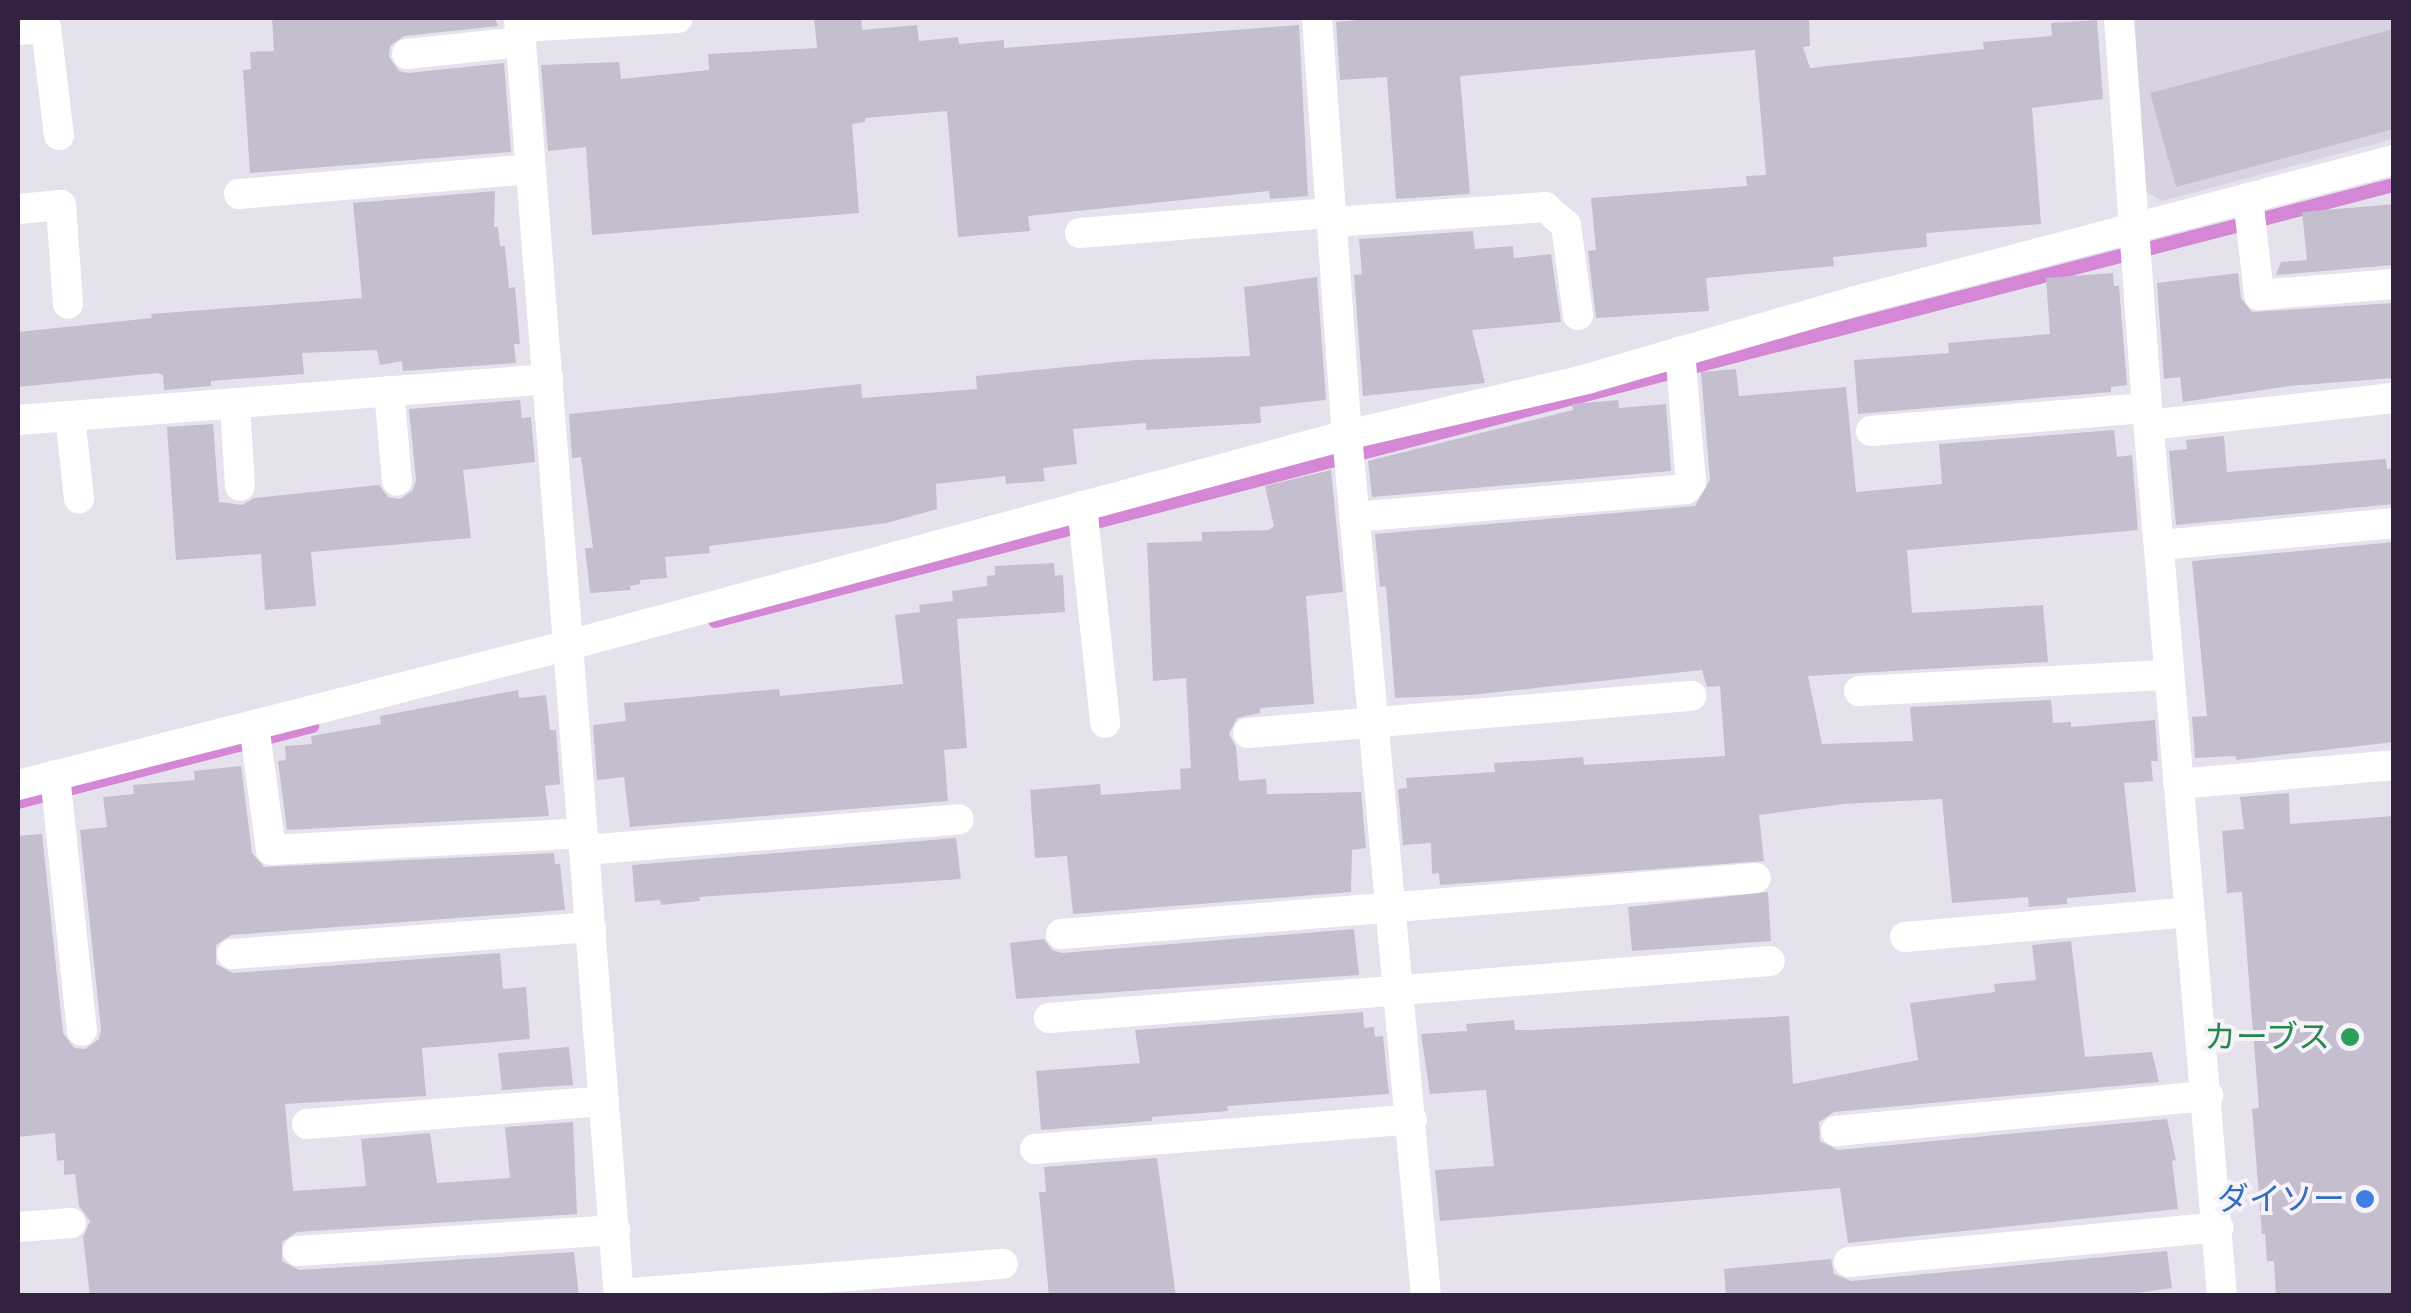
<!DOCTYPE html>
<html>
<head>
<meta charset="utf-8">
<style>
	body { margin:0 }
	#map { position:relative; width:2411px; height:1313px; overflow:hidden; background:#e6e2ed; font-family:"Asap Condensed","Noto Sans JP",sans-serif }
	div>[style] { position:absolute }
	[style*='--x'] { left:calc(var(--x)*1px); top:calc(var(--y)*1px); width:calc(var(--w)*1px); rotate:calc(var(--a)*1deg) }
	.built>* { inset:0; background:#d9d3e1 }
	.stream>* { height:14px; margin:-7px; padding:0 7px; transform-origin:7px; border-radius:7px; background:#d487d4 }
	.building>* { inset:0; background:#c5bece }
	.minor>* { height:30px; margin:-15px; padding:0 15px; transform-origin:15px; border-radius:15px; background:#fff }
	.dots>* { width:28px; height:28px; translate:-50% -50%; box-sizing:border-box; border:5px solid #f5f3f9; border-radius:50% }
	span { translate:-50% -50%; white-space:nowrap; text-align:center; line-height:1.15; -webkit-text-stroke:8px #f5f3f9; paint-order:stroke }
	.leisure-label { font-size:32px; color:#27864d }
	.right { translate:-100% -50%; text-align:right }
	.shop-label { font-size:32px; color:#366cbe }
	.frame { position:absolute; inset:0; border:20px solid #32213f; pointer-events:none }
</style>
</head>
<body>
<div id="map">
	<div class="built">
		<div style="clip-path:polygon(2133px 18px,2393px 18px,2393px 139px,2162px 201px,2145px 191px)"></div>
	</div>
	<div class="stream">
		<div style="--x:715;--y:621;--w:1735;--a:-14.56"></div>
		<div style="--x:18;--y:802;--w:304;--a:-14.5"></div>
	</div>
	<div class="building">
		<div style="clip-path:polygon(272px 18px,495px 18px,498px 26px,404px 36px,390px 46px,389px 57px,399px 71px,408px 73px,504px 63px,511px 152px,250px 173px,243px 70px,251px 69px,250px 52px,274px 51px)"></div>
		<div style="clip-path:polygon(814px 18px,861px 18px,862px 30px,917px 25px,919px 41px,958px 37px,959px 44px,1004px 40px,1004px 48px,1299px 25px,1308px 196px,1270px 199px,1269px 191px,1028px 216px,1030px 231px,958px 237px,947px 111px,865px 118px,865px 122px,852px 124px,859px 213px,592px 235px,586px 147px,548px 151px,541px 65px,619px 62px,621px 79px,709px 70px,708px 54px,817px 48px)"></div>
		<div style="clip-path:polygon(1380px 18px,1809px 18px,1810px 46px,1803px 47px,1810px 68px,1984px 49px,1983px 42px,2052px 36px,2051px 23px,2097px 20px,2103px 99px,2032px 108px,2041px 224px,1926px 233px,1927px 247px,1833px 257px,1834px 266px,1706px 278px,1709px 311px,1596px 318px,1588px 251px,1596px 250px,1591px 198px,1747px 186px,1746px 176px,1766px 175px,1755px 50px,1460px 76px,1470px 194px,1396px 199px,1387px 77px,1340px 80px,1336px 22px)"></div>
		<div style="clip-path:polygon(2394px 29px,2394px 129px,2176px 187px,2150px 93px)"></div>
		<div style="clip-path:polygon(495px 191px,494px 227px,498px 227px,500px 246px,505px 246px,509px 288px,515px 287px,520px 344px,514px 344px,516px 363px,403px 371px,402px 361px,380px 365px,377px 350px,302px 353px,304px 374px,211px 381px,211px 386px,164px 390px,163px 375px,157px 373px,18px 387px,18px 332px,152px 318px,151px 314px,362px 298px,353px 203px)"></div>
		<div style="clip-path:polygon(2394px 204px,2394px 265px,2276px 275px,2281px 262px,2307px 260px,2302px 212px)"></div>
		<div style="clip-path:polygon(1473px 231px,1475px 249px,1513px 246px,1514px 258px,1551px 254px,1561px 322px,1472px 330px,1485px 383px,1363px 396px,1354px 275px,1362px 274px,1359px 239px)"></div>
		<div style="clip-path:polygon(2113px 273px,2114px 286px,2119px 286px,2127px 385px,2111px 387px,2111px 392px,1858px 414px,1854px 360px,1949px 353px,1948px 343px,2050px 334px,2046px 278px)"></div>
		<div style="clip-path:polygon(2238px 273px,2241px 298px,2252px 312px,2394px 303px,2394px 378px,2289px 386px,2183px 402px,2180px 377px,2164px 379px,2157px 283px)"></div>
		<div style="clip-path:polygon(1317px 277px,1326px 400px,1260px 407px,1261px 423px,1146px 430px,1146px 423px,1073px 429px,1077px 464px,1043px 468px,1045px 481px,1006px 484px,1005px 476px,936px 484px,937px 509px,887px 523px,709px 546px,710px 553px,665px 557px,667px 578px,640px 580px,640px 584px,630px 586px,631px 590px,590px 593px,585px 548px,593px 548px,581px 457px,572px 458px,569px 414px,861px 384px,862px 398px,977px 389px,976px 376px,1136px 360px,1250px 356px,1244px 287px)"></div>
		<div style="clip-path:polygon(1736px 369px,1739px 396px,1846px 387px,1856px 492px,1942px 484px,1939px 444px,2114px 430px,2117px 457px,2132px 455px,2138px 530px,1907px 550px,1912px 613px,2043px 605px,2048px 662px,1808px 676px,1822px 744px,1913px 741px,1910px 707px,2051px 700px,2053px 723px,2071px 722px,2071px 727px,2155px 720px,2158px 761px,2151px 761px,2153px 781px,2124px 783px,2136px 892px,2067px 898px,2067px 904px,2029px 907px,2028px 897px,1952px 903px,1942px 799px,1843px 804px,1759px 815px,1764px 861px,1440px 885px,1439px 873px,1432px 874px,1431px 843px,1403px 845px,1398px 789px,1407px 788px,1406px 778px,1495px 772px,1494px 763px,1544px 760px,1583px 757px,1584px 765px,1725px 756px,1720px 686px,1707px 687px,1702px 670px,1470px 695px,1395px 698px,1386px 586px,1380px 587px,1375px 534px,1695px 506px,1710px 480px,1701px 372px)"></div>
		<div style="clip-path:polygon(520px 400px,522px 418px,531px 417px,535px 462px,463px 470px,471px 538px,311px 552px,316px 606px,265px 610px,261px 554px,176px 560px,167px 427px,213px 424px,219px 502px,242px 505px,254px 498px,379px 485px,388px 497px,400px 499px,413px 490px,416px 480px,409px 409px)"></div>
		<div style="clip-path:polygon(1618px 400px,1619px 408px,1666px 404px,1671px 471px,1372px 497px,1368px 461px,1573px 410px,1572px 404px)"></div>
		<div style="clip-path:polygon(2224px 436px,2227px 472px,2386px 459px,2387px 469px,2394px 468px,2394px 504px,2176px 525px,2169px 451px,2187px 449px,2186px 440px)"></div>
		<div style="clip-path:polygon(1331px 470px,1343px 592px,1306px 596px,1314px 704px,1260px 708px,1260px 713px,1237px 718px,1229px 734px,1236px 747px,1239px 781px,1266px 779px,1267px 794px,1361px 792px,1366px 848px,1352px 850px,1351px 892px,1073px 914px,1067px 856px,1035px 858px,1030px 790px,1100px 784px,1101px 795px,1181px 789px,1180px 769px,1191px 768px,1186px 678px,1153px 681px,1147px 543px,1202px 541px,1202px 532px,1269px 530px,1274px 526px,1265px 486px)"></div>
		<div style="clip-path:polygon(2394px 542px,2394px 742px,2236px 760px,2236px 756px,2195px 758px,2192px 717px,2207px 716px,2192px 561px)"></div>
		<div style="clip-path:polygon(1054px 563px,1055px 576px,1063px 575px,1065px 612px,957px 619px,967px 748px,944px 750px,948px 801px,630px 827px,624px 777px,597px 780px,593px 725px,626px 721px,624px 703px,779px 689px,780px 696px,903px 684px,895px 615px,920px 612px,919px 605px,953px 601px,952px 591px,987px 586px,987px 576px,995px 575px,995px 566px)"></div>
		<div style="clip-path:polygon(518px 690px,519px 698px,546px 695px,550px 730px,556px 730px,560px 784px,545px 786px,549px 816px,287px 830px,278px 761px,286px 760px,285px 746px,312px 744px,311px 736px,381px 724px,380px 716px)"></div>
		<div style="clip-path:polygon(241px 766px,252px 853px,264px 867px,554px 853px,555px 864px,560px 864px,565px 910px,231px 935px,216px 945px,216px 964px,233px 973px,500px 953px,503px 989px,526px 987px,530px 1039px,422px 1048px,426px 1096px,285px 1104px,293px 1191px,366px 1186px,361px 1139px,430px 1133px,437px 1183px,510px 1178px,505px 1127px,573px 1122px,577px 1214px,297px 1232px,282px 1242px,282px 1261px,299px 1270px,574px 1252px,579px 1296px,90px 1296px,83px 1237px,90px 1221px,79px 1206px,75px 1174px,64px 1175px,64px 1160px,57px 1161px,55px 1133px,18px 1137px,18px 836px,42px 834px,63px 1033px,74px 1048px,85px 1049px,99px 1039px,101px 1029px,80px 830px,107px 827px,103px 797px,134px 794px,133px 785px,195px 780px,194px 771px)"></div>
		<div style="clip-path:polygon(2289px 793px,2290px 824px,2394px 816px,2394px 1296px,2276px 1296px,2274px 1261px,2267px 1261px,2265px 1234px,2262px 1234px,2252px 1109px,2259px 1108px,2242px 892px,2227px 893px,2222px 831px,2244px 829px,2240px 797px)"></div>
		<div style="clip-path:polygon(956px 838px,961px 879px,699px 897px,700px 901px,661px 905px,660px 900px,635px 902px,632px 865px)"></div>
		<div style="clip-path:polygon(1768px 892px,1771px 941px,1632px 951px,1628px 907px)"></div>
		<div style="clip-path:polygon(1354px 929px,1359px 975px,1016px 999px,1010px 943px,1044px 939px,1052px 950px,1062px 953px)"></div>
		<div style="clip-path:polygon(2071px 941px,2085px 1057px,2152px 1052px,2159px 1082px,1834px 1112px,1819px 1122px,1820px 1141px,1838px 1150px,2167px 1119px,2176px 1160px,2172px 1161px,2178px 1209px,1848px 1243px,1840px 1188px,1440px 1221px,1435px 1170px,1494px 1166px,1486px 1090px,1430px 1094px,1421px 1034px,1467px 1031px,1466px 1024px,1514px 1020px,1515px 1030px,1532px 1030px,1789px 1016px,1793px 1084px,1918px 1060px,1910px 1003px,1995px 992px,1994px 984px,2036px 980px,2032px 945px)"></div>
		<div style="clip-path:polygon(1363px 1012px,1364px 1028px,1374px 1027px,1375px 1037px,1383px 1036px,1389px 1094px,1227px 1106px,1228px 1111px,1152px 1117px,1152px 1121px,1041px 1130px,1036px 1071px,1140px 1063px,1135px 1030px)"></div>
		<div style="clip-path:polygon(569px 1047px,573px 1085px,502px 1090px,498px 1053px)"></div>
		<div style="clip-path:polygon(1157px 1158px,1176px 1296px,1049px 1296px,1039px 1192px,1046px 1192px,1044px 1167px)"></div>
		<div style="clip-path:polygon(2167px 1251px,2172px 1288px,2116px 1296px,1726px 1296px,1724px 1269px,1831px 1259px,1834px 1274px,1851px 1281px)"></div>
	</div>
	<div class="minor">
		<div style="--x:519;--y:18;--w:1282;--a:85.53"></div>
		<div style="--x:1317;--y:18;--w:418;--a:85.9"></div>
		<div style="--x:1347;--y:435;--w:865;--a:84.76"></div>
		<div style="--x:2119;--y:18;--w:391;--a:85.9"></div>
		<div style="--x:2147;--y:408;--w:891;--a:85.17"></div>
		<div style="--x:520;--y:27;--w:158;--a:-3.3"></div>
		<div style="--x:18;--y:30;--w:28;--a:-4"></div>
		<div style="--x:46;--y:28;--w:108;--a:83.1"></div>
		<div style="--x:407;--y:54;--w:115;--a:-6"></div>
		<div style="--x:239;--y:194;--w:293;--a:-4.9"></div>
		<div style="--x:2248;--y:198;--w:98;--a:83.5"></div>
		<div style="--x:2259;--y:295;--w:135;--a:-4.7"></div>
		<div style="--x:18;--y:209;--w:43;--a:-5.3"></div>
		<div style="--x:61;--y:205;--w:99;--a:86"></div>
		<div style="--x:1332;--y:222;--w:214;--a:-4"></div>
		<div style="--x:1545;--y:207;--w:28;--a:41"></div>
		<div style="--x:1566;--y:225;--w:91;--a:82.4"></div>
		<div style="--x:1080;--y:233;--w:252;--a:-4.6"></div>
		<div style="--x:389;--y:391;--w:90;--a:84.9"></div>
		<div style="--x:235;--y:403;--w:83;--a:86.6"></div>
		<div style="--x:70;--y:416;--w:83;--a:83.8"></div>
		<div style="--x:18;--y:420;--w:532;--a:-4.42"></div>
		<div style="--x:2149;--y:425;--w:246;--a:-6.3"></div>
		<div style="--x:1871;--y:431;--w:277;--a:-4.8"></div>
		<div style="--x:1082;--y:506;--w:218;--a:83.9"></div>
		<div style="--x:1354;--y:517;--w:333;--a:-4.8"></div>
		<div style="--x:1686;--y:489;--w:9;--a:-54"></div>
		<div style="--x:1691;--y:482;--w:131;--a:-94.8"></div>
		<div style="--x:2161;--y:545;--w:234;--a:-5.4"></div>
		<div style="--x:1859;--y:691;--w:310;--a:-3"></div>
		<div style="--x:254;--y:725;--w:126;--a:82.3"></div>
		<div style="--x:271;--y:850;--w:312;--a:-3.1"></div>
		<div style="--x:1248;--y:733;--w:445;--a:-4.8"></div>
		<div style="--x:55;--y:775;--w:257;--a:84"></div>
		<div style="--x:2178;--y:784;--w:217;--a:-5"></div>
		<div style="--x:18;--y:785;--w:569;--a:-14.26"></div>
		<div style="--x:569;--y:645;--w:806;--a:-15.11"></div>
		<div style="--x:1347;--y:435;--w:246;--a:-13.1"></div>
		<div style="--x:1587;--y:379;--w:279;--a:-16.2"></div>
		<div style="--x:1855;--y:301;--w:557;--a:-14.66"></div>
		<div style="--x:585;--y:850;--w:375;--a:-4.7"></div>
		<div style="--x:1061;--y:934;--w:697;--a:-4.61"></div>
		<div style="--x:1905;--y:937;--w:285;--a:-5"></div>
		<div style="--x:232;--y:954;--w:360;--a:-4.3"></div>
		<div style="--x:1049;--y:1018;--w:723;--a:-4.52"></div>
		<div style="--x:307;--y:1124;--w:298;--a:-4.4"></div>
		<div style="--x:1836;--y:1131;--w:374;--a:-5.4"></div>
		<div style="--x:1035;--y:1149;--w:378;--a:-4.5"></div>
		<div style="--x:18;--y:1227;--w:53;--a:-4.3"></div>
		<div style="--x:298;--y:1251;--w:318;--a:-3.8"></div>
		<div style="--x:1849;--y:1262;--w:371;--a:-5.4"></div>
		<div style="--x:619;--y:1294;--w:385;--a:-4.5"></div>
	</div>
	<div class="dots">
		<div style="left:2350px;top:1037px;background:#2e9e5b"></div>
		<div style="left:2365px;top:1199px;background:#3f7fe0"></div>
	</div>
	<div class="leisure-label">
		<span class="right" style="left:2330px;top:1037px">カーブス</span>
	</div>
	<div class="shop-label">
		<span class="right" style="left:2345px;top:1199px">ダイソー</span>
	</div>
	<div class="frame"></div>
</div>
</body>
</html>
